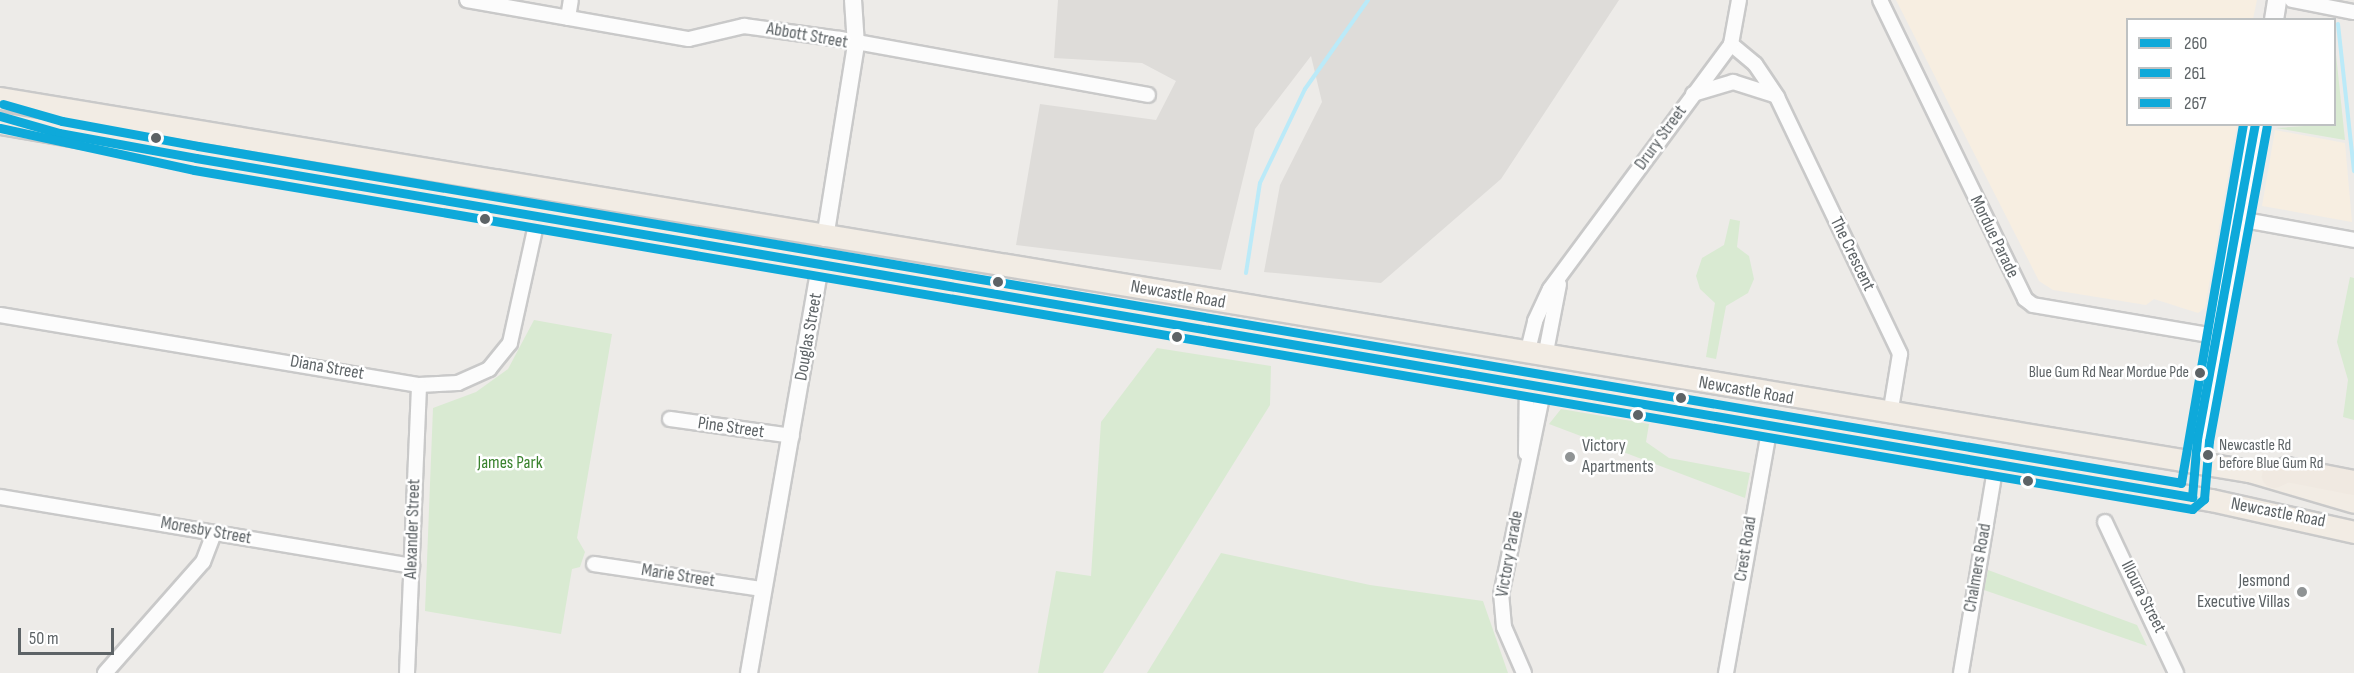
<!DOCTYPE html>
<html>
<head>
<meta charset="utf-8">
<style>
	body { margin:0 }
	#map { position:relative; width:2354px; height:673px; overflow:hidden; background:#edebe8; font-family:"Sofia Sans Condensed",sans-serif }
	div>[style] { position:absolute }
	[style*='--x'] { left:calc(var(--x)*1px); top:calc(var(--y)*1px); width:calc(var(--w)*1px); rotate:calc(var(--a)*1deg) }
	.commercial>* { inset:0; background:#f7eee1 }
	.industrial>* { inset:0; background:#dedcd9 }
	.green>* { inset:0; background:#d9ead2 }
	.stream>* { height:4px; margin:-2px; padding:0 2px; transform-origin:2px; border-radius:2px; background:#bbeaf8 }
	.roads { filter:drop-shadow(2px 0 #c9c9c9) drop-shadow(-2px 0 #c9c9c9) drop-shadow(0 2px #c9c9c9) drop-shadow(0 -2px #c9c9c9) }
	.minor>* { height:14px; margin:-7px; padding:0 7px; transform-origin:7px; border-radius:7px; background:#fcfcfc }
	.tertiary>* { height:16px; margin:-8px; padding:0 8px; transform-origin:8px; border-radius:8px; background:#fcfcfc }
	.secondary>* { height:18px; margin:-9px; padding:0 9px; transform-origin:9px; border-radius:9px; background:#fcfcfc }
	.trunk>* { height:21px; margin:-10.5px; padding:0 10.5px; transform-origin:10.5px; border-radius:10.5px; background:#f2ece4 }
	.motorway>* { height:24px; margin:-12px; padding:0 12px; transform-origin:12px; border-radius:12px; background:#f0e9e1 }
	.bus-1>* { height:9px; margin:-4.5px; padding:0 4.5px; transform-origin:4.5px; border-radius:4.5px; background:#0ea9da }
	.bus-2>* { height:9px; margin:-4.5px; padding:0 4.5px; transform-origin:4.5px; border-radius:4.5px; background:#0ea9da }
	.bus-3>* { height:9px; margin:-4.5px; padding:0 4.5px; transform-origin:4.5px; border-radius:4.5px; background:#0ea9da }
	.dots>* { width:16px; height:16px; translate:-50% -50%; box-sizing:border-box; border:3px solid #fff; border-radius:50% }
	span { translate:-50% -50%; white-space:nowrap; text-align:center; line-height:1.15; -webkit-text-stroke:5px #fff; paint-order:stroke }
	.bus-label { font-size:16px; color:#5d6366 }
	.right { translate:-100% -50%; text-align:right }
	.left { translate:0 -50%; text-align:left }
	.street-label { font-size:18px; color:#5d6366 }
	.poi-label { font-size:18px; color:#5d6366 }
	.park-label { font-size:18px; color:#3b832f }
	.legend { position:absolute; left:2126px; top:18px; width:210px; height:108px; box-sizing:border-box; background:#fff; border:2px solid #bec1c2; margin:0; padding:8px 10px; list-style:none; font-size:18px; color:#5d6366 }
	.legend li { display:flex; align-items:center; gap:12px; height:30px }
	.legend b { width:30px; border:2px solid #bec1c2 }
	.scale { position:absolute; left:18px; top:628px; width:96px; height:27px; box-sizing:border-box; border:3px solid #5d6366; border-top:0; padding-left:8px; font-size:18px; line-height:21px; white-space:nowrap; color:#5d6366; -webkit-text-stroke:4px #fff; paint-order:stroke }
</style>
</head>
<body>
<div id="map">
	<div class="commercial">
		<div style="clip-path:polygon(1896px 0,2257px 0,2253px 19px,2128px 20px,2128px 124px,2237px 125px,2205px 308px,2198px 313px,2154px 299px,2146px 305px,2053px 290px,2039px 281px)"></div>
		<div style="clip-path:polygon(2275px 130px,2345px 143px,2352px 222px,2262px 206px)"></div>
	</div>
	<div class="industrial">
		<div style="clip-path:polygon(1058px 0,1619px 0,1501px 179px,1381px 283px,1264px 272px,1280px 185px,1322px 102px,1311px 56px,1255px 129px,1221px 270px,1016px 245px,1040px 104px,1156px 120px,1176px 81px,1142px 63px,1054px 58px)"></div>
	</div>
	<div class="green">
		<div style="clip-path:polygon(2335px 45px,2345px 140px,2276px 128px,2334px 124px)"></div>
		<div style="clip-path:polygon(1730px 219px,1740px 221px,1737px 247px,1749px 256px,1754px 279px,1748px 293px,1726px 306px,1716px 359px,1706px 357px,1715px 303px,1700px 289px,1696px 276px,1702px 258px,1724px 245px)"></div>
		<div style="clip-path:polygon(2350px 277px,2354px 278px,2354px 420px,2343px 417px,2348px 380px,2337px 342px)"></div>
		<div style="clip-path:polygon(534px 320px,612px 334px,577px 538px,585px 552px,580px 567px,572px 569px,561px 634px,425px 611px,433px 408px,476px 392px,508px 369px)"></div>
		<div style="clip-path:polygon(1157px 348px,1271px 366px,1270px 405px,1103px 673px,1038px 673px,1056px 571px,1091px 576px,1101px 422px)"></div>
		<div style="clip-path:polygon(1561px 409px,1649px 424px,1646px 442px,1669px 458px,1750px 473px,1745px 498px,1549px 424px)"></div>
		<div style="clip-path:polygon(1221px 553px,1370px 585px,1483px 601px,1508px 673px,1147px 673px)"></div>
		<div style="clip-path:polygon(1988px 570px,2137px 625px,2147px 646px,1984px 590px)"></div>
	</div>
	<div class="stream">
		<div style="--x:2338;--y:24;--w:148;--a:83.8"></div>
		<div style="--x:1246;--y:273;--w:91;--a:-81.2"></div>
		<div style="--x:1260;--y:183;--w:104;--a:-64.4"></div>
		<div style="--x:1305;--y:89;--w:109;--a:-54.7"></div>
	</div>
	<div class="roads">
		<div class="minor">
			<div style="--x:467;--y:0;--w:225;--a:10"></div>
			<div style="--x:689;--y:39;--w:57;--a:-13.3"></div>
			<div style="--x:744;--y:26;--w:97;--a:7.7"></div>
			<div style="--x:840;--y:39;--w:313;--a:10.3"></div>
			<div style="--x:1880;--y:0;--w:332;--a:64.1"></div>
			<div style="--x:2025;--y:299;--w:10;--a:37"></div>
			<div style="--x:2033;--y:305;--w:184;--a:9.7"></div>
			<div style="--x:2292;--y:0;--w:63;--a:11"></div>
			<div style="--x:568;--y:18;--w:18;--a:-81"></div>
			<div style="--x:1731;--y:44;--w:31;--a:40"></div>
			<div style="--x:1755;--y:64;--w:40;--a:56"></div>
			<div style="--x:1777;--y:97;--w:285;--a:64.4"></div>
			<div style="--x:1900;--y:354;--w:62;--a:99.3"></div>
			<div style="--x:1693;--y:94;--w:42;--a:-16.7"></div>
			<div style="--x:1733;--y:82;--w:43;--a:17.6"></div>
			<div style="--x:2239;--y:219;--w:117;--a:10.3"></div>
			<div style="--x:0;--y:315;--w:425;--a:9.5"></div>
			<div style="--x:419;--y:385;--w:39;--a:-3"></div>
			<div style="--x:458;--y:383;--w:34;--a:-24"></div>
			<div style="--x:489;--y:369;--w:33;--a:-51"></div>
			<div style="--x:510;--y:343;--w:130;--a:-77.6"></div>
			<div style="--x:1527;--y:354;--w:34;--a:-76"></div>
			<div style="--x:1535;--y:321;--w:35;--a:-65"></div>
			<div style="--x:1550;--y:289;--w:305;--a:-53.5"></div>
			<div style="--x:1731;--y:44;--w:45;--a:-79.7"></div>
			<div style="--x:1545;--y:357;--w:74;--a:-79.1"></div>
			<div style="--x:670;--y:419;--w:123;--a:7.9"></div>
			<div style="--x:1526;--y:453;--w:70;--a:-89.2"></div>
			<div style="--x:0;--y:497;--w:418;--a:9.5"></div>
			<div style="--x:2105;--y:522;--w:167;--a:64.8"></div>
			<div style="--x:594;--y:564;--w:170;--a:8.5"></div>
			<div style="--x:105;--y:673;--w:148;--a:-48.6"></div>
			<div style="--x:203;--y:562;--w:31;--a:-69"></div>
			<div style="--x:407;--y:673;--w:288;--a:-87.6"></div>
			<div style="--x:1524;--y:673;--w:50;--a:-113.5"></div>
			<div style="--x:1504;--y:627;--w:32;--a:-95"></div>
			<div style="--x:1501;--y:595;--w:212;--a:-78.3"></div>
			<div style="--x:1726;--y:673;--w:250;--a:-79.9"></div>
			<div style="--x:1961;--y:673;--w:212;--a:-80.5"></div>
		</div>
		<div class="tertiary">
			<div style="--x:825;--y:238;--w:195;--a:-80.9"></div>
			<div style="--x:856;--y:45;--w:45;--a:-93.8"></div>
			<div style="--x:749;--y:673;--w:417;--a:-80.1"></div>
		</div>
		<div class="secondary">
			<div style="--x:2274;--y:20;--w:20;--a:-81"></div>
			<div style="--x:2198;--y:463;--w:24;--a:-92"></div>
			<div style="--x:2197;--y:439;--w:320;--a:-79.6"></div>
		</div>
		<div class="trunk">
			<div style="--x:0;--y:98;--w:2280;--a:9.42"></div>
			<div style="--x:2249;--y:471;--w:109;--a:16.4"></div>
			<div style="--x:0;--y:123;--w:2243;--a:9.68"></div>
			<div style="--x:2211;--y:500;--w:147;--a:12.6"></div>
		</div>
		<div class="motorway">
			<div style="--x:2274;--y:476;--w:14;--a:-25"></div>
			<div style="--x:2287;--y:470;--w:68;--a:11"></div>
		</div>
	</div>
	<div class="bus-1">
		<div style="--x:0;--y:116;--w:61;--a:16.1"></div>
		<div style="--x:59;--y:133;--w:139;--a:10.3"></div>
		<div style="--x:196;--y:158;--w:2025;--a:9.64"></div>
		<div style="--x:2192;--y:497;--w:58;--a:-85.1"></div>
		<div style="--x:2197;--y:439;--w:320;--a:-79.6"></div>
	</div>
	<div class="bus-2">
		<div style="--x:0;--y:128;--w:198;--a:12.2"></div>
		<div style="--x:194;--y:170;--w:2027;--a:9.63"></div>
		<div style="--x:2192;--y:509;--w:16;--a:-40"></div>
		<div style="--x:2204;--y:499;--w:58;--a:-85.1"></div>
		<div style="--x:2209;--y:441;--w:320;--a:-79.6"></div>
	</div>
	<div class="bus-3">
		<div style="--x:3;--y:104;--w:61;--a:16.1"></div>
		<div style="--x:62;--y:121;--w:138;--a:10.4"></div>
		<div style="--x:198;--y:146;--w:2011;--a:9.64"></div>
		<div style="--x:2181;--y:483;--w:364;--a:-80.2"></div>
	</div>
	<div class="dots">
		<div style="left:156px;top:138px;background:#5d6366"></div>
		<div style="left:485px;top:219px;background:#5d6366"></div>
		<div style="left:998px;top:282px;background:#5d6366"></div>
		<div style="left:1177px;top:337px;background:#5d6366"></div>
		<div style="left:2200px;top:373px;background:#5d6366"></div>
		<div style="left:1681px;top:398px;background:#5d6366"></div>
		<div style="left:1638px;top:415px;background:#5d6366"></div>
		<div style="left:2208px;top:455px;background:#5d6366"></div>
		<div style="left:1570px;top:457px;background:#8f9394"></div>
		<div style="left:2028px;top:481px;background:#5d6366"></div>
		<div style="left:2302px;top:592px;background:#8f9394"></div>
	</div>
	<div class="bus-label">
		<span class="right" style="left:2189px;top:373px">Blue Gum Rd Near Mordue Pde</span>
		<span class="left" style="left:2219px;top:455px">Newcastle Rd<br>before Blue Gum Rd</span>
	</div>
	<div class="street-label">
		<span style="left:807px;top:36px;rotate:10deg">Abbott Street</span>
		<span style="left:1661px;top:138px;rotate:-54deg">Drury Street</span>
		<span style="left:1994px;top:237px;rotate:64deg">Mordue Parade</span>
		<span style="left:1852px;top:254px;rotate:64deg">The Crescent</span>
		<span style="left:1178px;top:295px;rotate:10deg">Newcastle Road</span>
		<span style="left:809px;top:337px;rotate:-80deg">Douglas Street</span>
		<span style="left:327px;top:368px;rotate:10deg">Diana Street</span>
		<span style="left:1746px;top:391px;rotate:10deg">Newcastle Road</span>
		<span style="left:731px;top:428px;rotate:8deg">Pine Street</span>
		<span style="left:2278px;top:513px;rotate:11deg">Newcastle Road</span>
		<span style="left:413px;top:529px;rotate:-88deg">Alexander Street</span>
		<span style="left:206px;top:531px;rotate:10deg">Moresby Street</span>
		<span style="left:1746px;top:549px;rotate:-81deg">Crest Road</span>
		<span style="left:1510px;top:554px;rotate:-80deg">Victory Parade</span>
		<span style="left:1978px;top:568px;rotate:-80deg">Chalmers Road</span>
		<span style="left:678px;top:576px;rotate:9deg">Marie Street</span>
		<span style="left:2143px;top:597px;rotate:63deg">Illoura Street</span>
	</div>
	<div class="poi-label">
		<span class="left" style="left:1582px;top:457px">Victory<br>Apartments</span>
		<span class="right" style="left:2290px;top:592px">Jesmond<br>Executive Villas</span>
	</div>
	<div class="park-label">
		<span style="left:510px;top:463px">James Park</span>
	</div>
	<ul class="legend">
	<li><b style="height:8px;background:#0ea9da"></b>260</li>
	<li><b style="height:8px;background:#0ea9da"></b>261</li>
	<li><b style="height:8px;background:#0ea9da"></b>267</li>
	</ul>
	<div class="scale">50 m</div>
</div>
</body>
</html>
